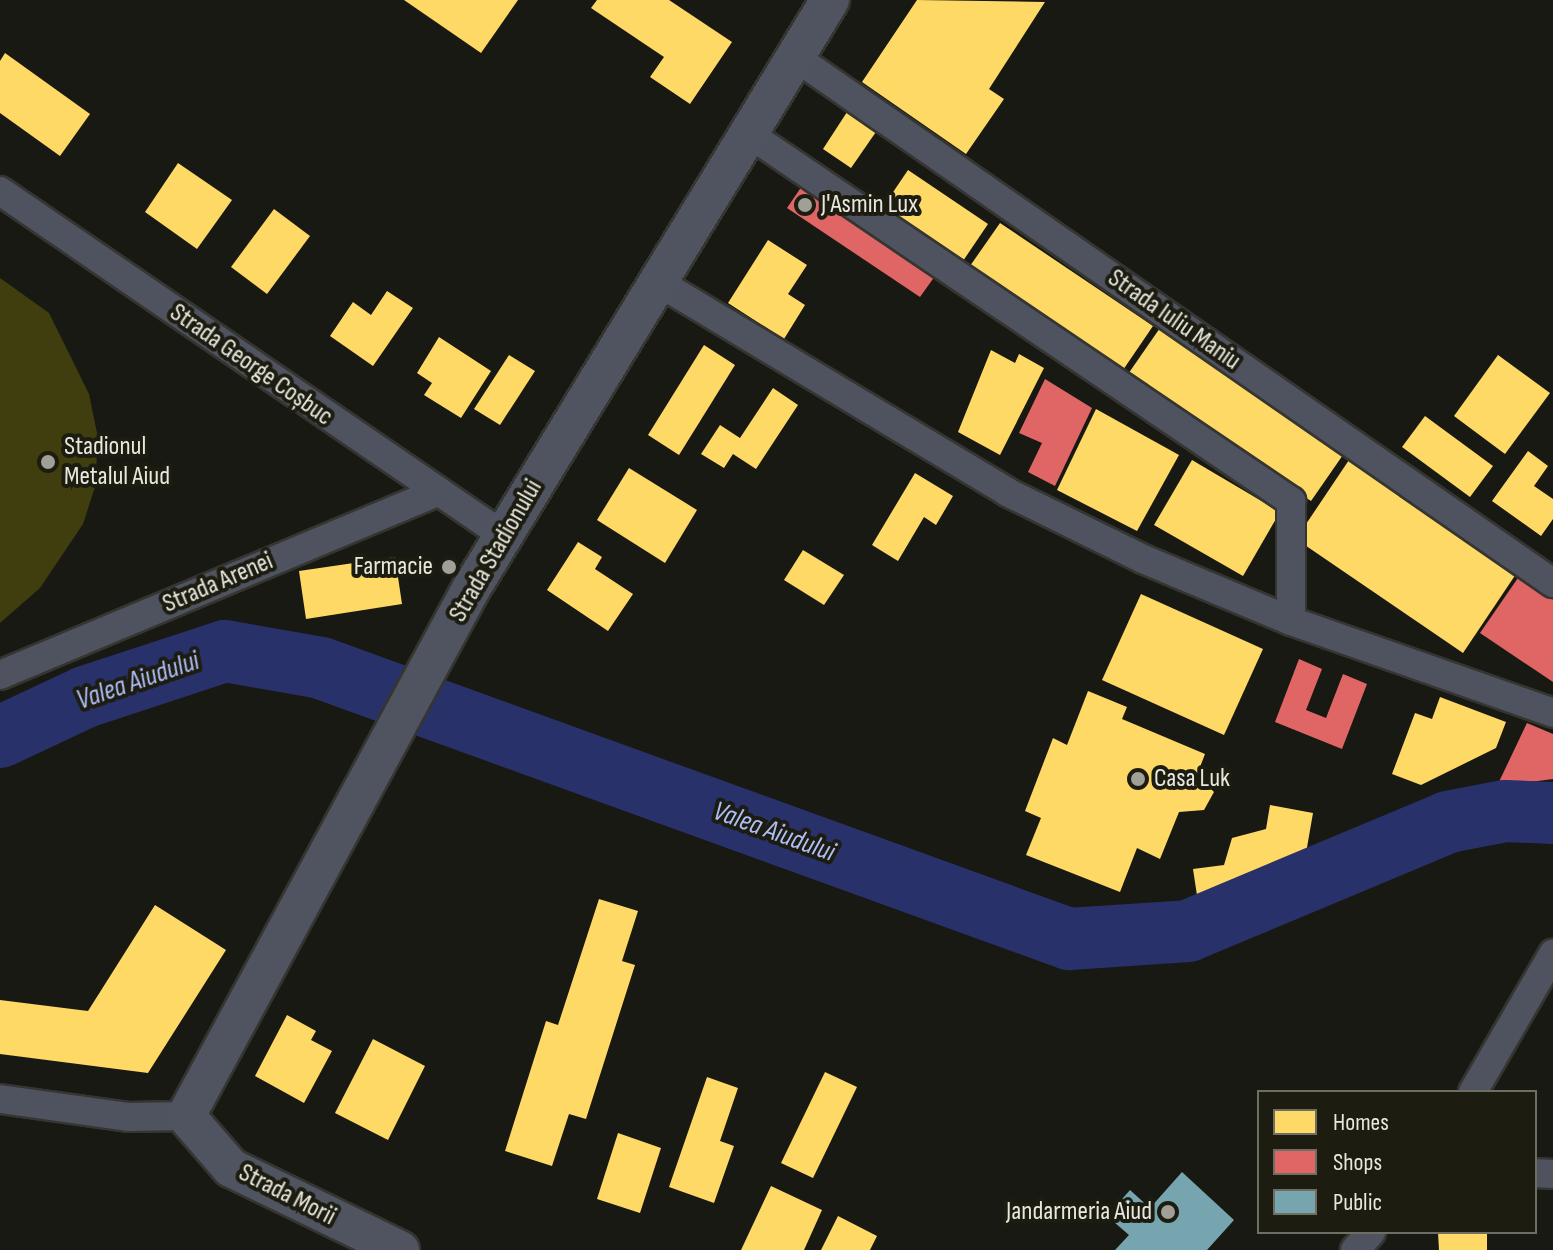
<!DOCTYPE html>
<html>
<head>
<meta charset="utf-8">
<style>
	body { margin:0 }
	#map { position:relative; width:1553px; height:1250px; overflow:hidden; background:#191913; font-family:"Sofia Sans Condensed",sans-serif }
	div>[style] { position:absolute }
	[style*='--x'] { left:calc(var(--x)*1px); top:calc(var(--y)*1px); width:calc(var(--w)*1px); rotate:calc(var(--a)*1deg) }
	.green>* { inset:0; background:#403e0f }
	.homes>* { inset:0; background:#ffd966 }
	.shops>* { inset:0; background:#e06666 }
	.public>* { inset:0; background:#76a5af }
	.river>* { height:62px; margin:-31px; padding:0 31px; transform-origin:31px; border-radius:31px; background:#29316b }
	.roads { filter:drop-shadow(2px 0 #353531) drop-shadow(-2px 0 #353531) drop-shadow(0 2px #353531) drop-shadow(0 -2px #353531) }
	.street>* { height:28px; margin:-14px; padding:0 14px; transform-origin:14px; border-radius:14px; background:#4f525f }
	.secondary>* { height:38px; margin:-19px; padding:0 19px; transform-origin:19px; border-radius:19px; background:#505461 }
	.dots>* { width:22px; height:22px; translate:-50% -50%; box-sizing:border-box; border:4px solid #1c1c10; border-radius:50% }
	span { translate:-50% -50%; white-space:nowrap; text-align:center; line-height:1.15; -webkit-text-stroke:8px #1c1c10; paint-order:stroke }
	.poi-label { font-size:26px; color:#e8e8e0 }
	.left { translate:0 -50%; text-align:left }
	.right { translate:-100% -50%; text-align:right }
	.street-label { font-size:26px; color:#e8e8e0 }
	.water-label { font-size:28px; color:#afbdf7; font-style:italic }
	.legend { position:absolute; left:1257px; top:1090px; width:280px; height:144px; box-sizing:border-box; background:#1c1c10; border:2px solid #6e6e63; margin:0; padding:10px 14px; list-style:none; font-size:24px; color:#e8e8e0 }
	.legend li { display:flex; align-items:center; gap:16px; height:40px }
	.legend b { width:40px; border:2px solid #6e6e63 }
</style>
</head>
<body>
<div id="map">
	<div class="green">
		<div style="clip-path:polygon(0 278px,49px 313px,89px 394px,98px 438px,95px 487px,83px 524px,40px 588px,0 623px)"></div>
	</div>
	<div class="homes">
		<div style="clip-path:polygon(404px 0,518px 0,481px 53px)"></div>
		<div style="clip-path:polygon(597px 0,669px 0,732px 42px,690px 104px,650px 77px,664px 57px,591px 8px)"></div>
		<div style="clip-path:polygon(917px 0,1045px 2px,989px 89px,1004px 99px,966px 154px,862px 82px)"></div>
		<div style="clip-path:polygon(5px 53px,90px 114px,60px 156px,0 113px,0 61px)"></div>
		<div style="clip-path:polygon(849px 109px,878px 129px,851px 168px,823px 149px)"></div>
		<div style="clip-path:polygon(178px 163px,232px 200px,197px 249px,145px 212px)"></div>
		<div style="clip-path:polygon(908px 170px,988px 224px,963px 261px,883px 207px)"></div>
		<div style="clip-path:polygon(274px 209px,310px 236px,267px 294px,231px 267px)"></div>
		<div style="clip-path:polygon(1000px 223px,1153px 326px,1123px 370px,970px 266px)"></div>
		<div style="clip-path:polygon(768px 240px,807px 265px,788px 294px,805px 305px,784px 339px,728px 303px)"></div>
		<div style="clip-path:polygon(387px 291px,413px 308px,373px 366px,330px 336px,353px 302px,371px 315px)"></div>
		<div style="clip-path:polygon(1160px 328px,1345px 452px,1311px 501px,1126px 377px)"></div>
		<div style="clip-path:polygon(439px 337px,491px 371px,461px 418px,424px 395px,432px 383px,417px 373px)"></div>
		<div style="clip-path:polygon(704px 345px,735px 365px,679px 455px,648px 435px)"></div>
		<div style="clip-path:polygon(991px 350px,1015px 363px,1019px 354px,1044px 368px,1000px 455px,958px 432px)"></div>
		<div style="clip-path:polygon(509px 355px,535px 371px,500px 425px,474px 409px)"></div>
		<div style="clip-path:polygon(1498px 355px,1550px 393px,1505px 454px,1454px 416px)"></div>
		<div style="clip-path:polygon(773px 388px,798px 405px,756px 469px,733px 454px,724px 468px,701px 454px,720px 425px,740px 438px)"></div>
		<div style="clip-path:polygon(1096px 409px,1179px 455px,1137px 531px,1057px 490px)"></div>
		<div style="clip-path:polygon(1425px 416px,1493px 466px,1470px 497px,1402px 447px)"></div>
		<div style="clip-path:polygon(1528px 451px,1548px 466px,1534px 486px,1553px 499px,1553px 519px,1541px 536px,1492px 501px)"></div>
		<div style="clip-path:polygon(1192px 460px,1280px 512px,1243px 576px,1154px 525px)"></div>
		<div style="clip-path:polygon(1349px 460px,1516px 574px,1463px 653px,1296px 539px)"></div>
		<div style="clip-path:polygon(629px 468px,697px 510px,665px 563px,597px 520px)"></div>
		<div style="clip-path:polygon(915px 473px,953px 496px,936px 525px,924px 517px,898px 561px,872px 545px)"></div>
		<div style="clip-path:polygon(578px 542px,602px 557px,595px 569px,633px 594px,608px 631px,547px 590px)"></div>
		<div style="clip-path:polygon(803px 550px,844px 575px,824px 605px,784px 580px)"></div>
		<div style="clip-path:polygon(395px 557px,402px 604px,306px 619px,299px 571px)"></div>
		<div style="clip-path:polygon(1141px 594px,1263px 649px,1224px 735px,1102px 680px)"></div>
		<div style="clip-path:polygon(1088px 691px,1127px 707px,1122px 719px,1205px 754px,1197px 775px,1214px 792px,1204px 810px,1179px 812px,1160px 859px,1137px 848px,1120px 892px,1026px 855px,1041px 818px,1025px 811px,1053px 738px,1067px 745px)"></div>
		<div style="clip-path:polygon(1440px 697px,1506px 722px,1496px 748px,1421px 785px,1392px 774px,1415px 713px,1432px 719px)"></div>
		<div style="clip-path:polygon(1270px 805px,1313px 813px,1305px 859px,1227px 886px,1208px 907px,1198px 902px,1193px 869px,1224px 865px,1232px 838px,1266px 829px)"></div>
		<div style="clip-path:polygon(599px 899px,638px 911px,622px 961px,635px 965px,586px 1119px,569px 1114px,552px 1166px,505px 1151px,546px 1021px,558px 1025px)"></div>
		<div style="clip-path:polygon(155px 905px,226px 950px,148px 1073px,0 1054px,0 1000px,88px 1011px)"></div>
		<div style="clip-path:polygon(287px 1015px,316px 1031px,311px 1040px,332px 1051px,304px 1103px,255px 1076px)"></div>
		<div style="clip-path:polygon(373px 1039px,425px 1066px,388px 1140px,335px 1113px)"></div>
		<div style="clip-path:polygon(825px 1072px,857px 1087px,813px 1178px,781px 1163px)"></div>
		<div style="clip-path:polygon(707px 1077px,738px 1088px,720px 1141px,734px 1146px,714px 1203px,669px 1187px)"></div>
		<div style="clip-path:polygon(618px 1133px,661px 1148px,640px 1213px,597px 1199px)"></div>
		<div style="clip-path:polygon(771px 1186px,822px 1210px,804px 1250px,741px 1250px)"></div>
		<div style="clip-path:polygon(838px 1216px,877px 1236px,870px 1250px,821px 1250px)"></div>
		<div style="clip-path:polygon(1438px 1232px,1487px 1232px,1487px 1250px,1439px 1250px)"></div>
	</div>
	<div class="shops">
		<div style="clip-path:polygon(802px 186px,935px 276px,920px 297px,787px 208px)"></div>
		<div style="clip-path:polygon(1045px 379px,1092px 408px,1055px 486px,1028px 472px,1042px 443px,1019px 433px)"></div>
		<div style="clip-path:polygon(1520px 575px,1553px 598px,1553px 682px,1480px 633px)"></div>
		<div style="clip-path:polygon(1299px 659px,1322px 669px,1306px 710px,1326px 718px,1343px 674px,1367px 684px,1342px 749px,1275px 722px)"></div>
		<div style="clip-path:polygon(1527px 723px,1553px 734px,1553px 779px,1497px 786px)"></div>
	</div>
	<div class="public">
		<div style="clip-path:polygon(1182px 1172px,1234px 1220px,1207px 1250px,1115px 1250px,1129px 1235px,1107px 1216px,1130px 1190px,1150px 1208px)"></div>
	</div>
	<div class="river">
		<div style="--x:0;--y:737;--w:94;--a:-25.2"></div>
		<div style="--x:85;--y:697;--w:147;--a:-18.2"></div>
		<div style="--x:225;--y:651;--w:97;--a:10"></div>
		<div style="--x:321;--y:668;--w:796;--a:19.92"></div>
		<div style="--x:1069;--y:939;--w:119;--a:-3.8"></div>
		<div style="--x:1188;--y:931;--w:282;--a:-22.7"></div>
		<div style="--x:1448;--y:822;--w:58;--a:-10.9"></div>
		<div style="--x:1505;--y:811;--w:48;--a:2.4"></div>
	</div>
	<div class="roads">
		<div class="street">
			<div style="--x:795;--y:57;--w:923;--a:34.76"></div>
			<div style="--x:749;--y:134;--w:655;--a:34.1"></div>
			<div style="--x:1291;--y:501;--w:120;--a:90"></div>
			<div style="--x:0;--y:191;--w:611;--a:34.39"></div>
			<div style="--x:658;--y:282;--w:407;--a:31"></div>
			<div style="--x:1007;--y:492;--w:152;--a:26.2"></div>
			<div style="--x:1143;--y:559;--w:160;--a:22.7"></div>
			<div style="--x:1291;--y:621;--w:278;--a:19.3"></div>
			<div style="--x:0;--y:675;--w:472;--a:-22.7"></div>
			<div style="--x:1473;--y:1092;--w:160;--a:-59.9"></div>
			<div style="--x:0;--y:1099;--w:129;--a:8"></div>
			<div style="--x:128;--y:1117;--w:58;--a:-1"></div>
			<div style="--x:1535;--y:1173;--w:18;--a:3"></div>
			<div style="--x:1355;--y:1250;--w:24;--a:-48"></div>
		</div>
		<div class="secondary">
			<div style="--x:400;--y:1250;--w:188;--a:-154.1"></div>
			<div style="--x:231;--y:1168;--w:69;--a:-130.9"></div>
			<div style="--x:186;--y:1116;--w:599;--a:-61.6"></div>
			<div style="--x:471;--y:589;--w:690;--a:-58.64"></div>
		</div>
	</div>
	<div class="dots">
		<div style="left:805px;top:205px;background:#a0a098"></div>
		<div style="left:48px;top:462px;background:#a0a098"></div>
		<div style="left:449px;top:567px;background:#a0a098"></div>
		<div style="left:1138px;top:779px;background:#a0a098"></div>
		<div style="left:1168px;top:1212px;background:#a0a098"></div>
	</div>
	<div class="poi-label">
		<span class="left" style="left:821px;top:205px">J'Asmin Lux</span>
		<span class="left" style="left:64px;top:462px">Stadionul<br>Metalul Aiud</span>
		<span class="right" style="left:433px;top:567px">Farmacie</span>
		<span class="left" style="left:1154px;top:779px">Casa Luk</span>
		<span class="right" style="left:1152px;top:1212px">Jandarmeria Aiud</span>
	</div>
	<div class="street-label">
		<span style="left:1174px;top:320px;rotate:35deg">Strada Iuliu Maniu</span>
		<span style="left:251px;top:365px;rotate:35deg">Strada George Coșbuc</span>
		<span style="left:496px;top:551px;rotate:-60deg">Strada Stadionului</span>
		<span style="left:218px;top:583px;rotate:-23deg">Strada Arenei</span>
		<span style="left:287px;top:1195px;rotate:27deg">Strada Morii</span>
	</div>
	<div class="water-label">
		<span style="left:138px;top:681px;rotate:-19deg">Valea Aiudului</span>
		<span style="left:774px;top:832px;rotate:20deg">Valea Aiudului</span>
	</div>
	<ul class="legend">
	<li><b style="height:22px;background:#ffd966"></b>Homes</li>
	<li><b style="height:22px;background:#e06666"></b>Shops</li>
	<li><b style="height:22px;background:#76a5af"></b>Public</li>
	</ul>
</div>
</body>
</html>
